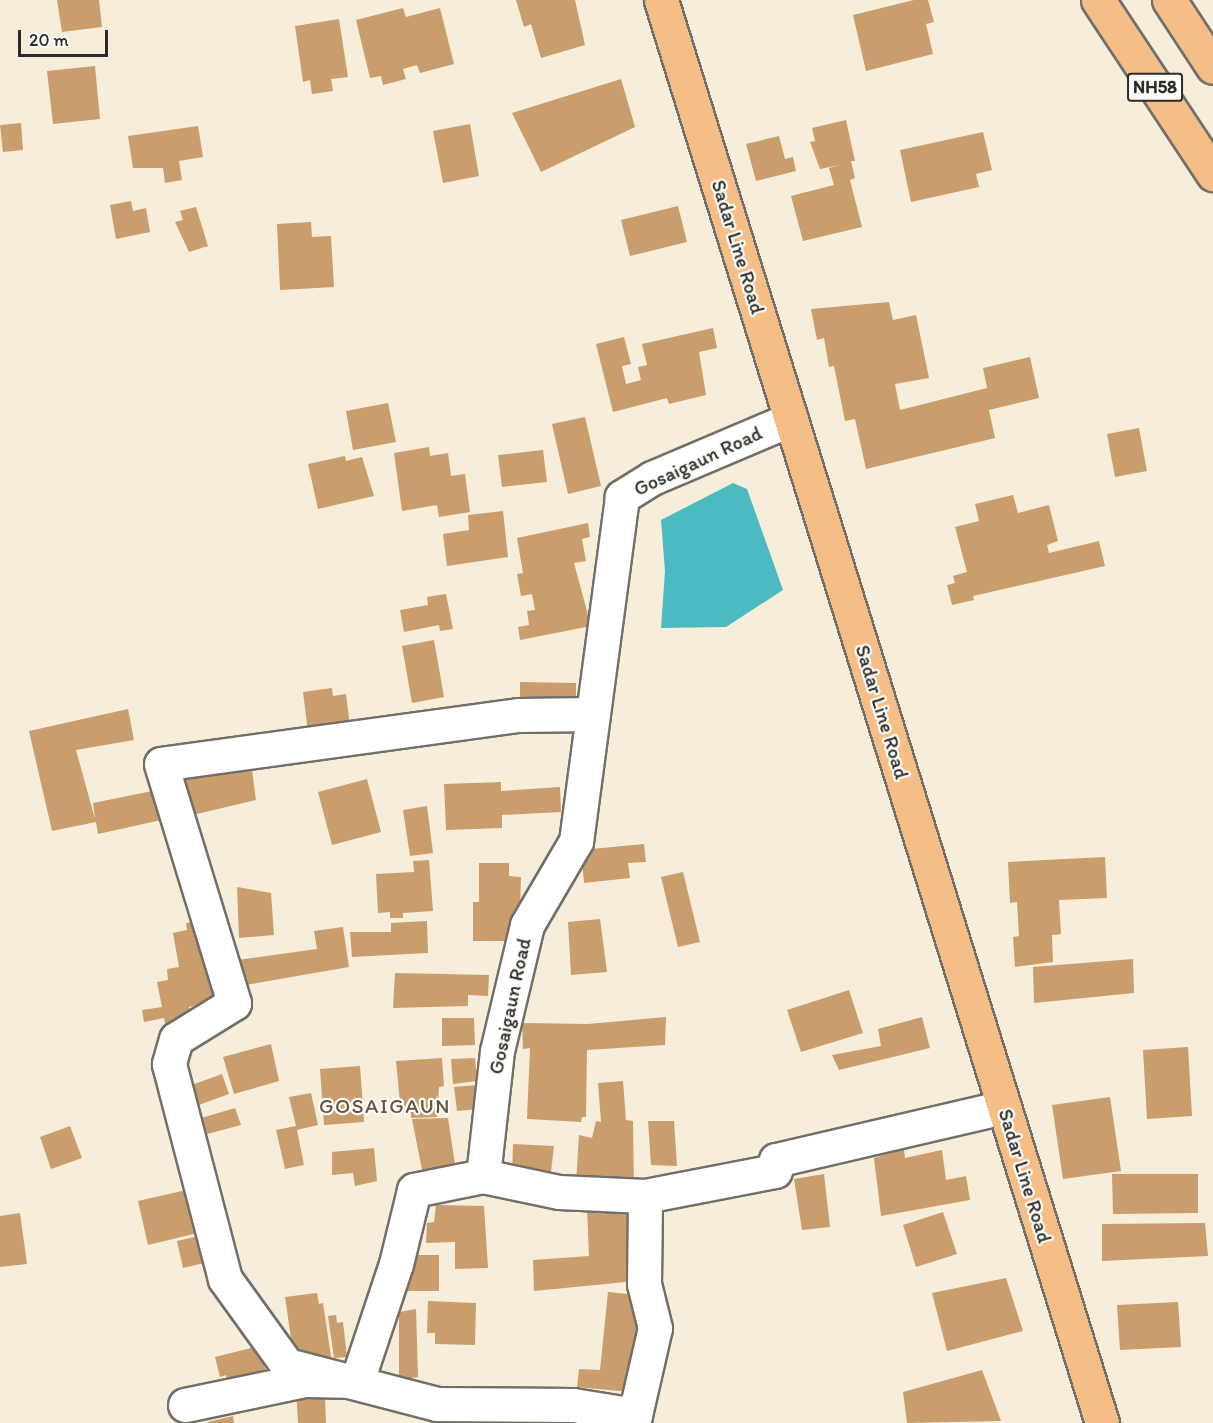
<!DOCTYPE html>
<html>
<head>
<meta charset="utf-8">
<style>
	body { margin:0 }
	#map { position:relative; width:1213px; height:1423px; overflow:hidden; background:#f7eddb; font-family:Itim,sans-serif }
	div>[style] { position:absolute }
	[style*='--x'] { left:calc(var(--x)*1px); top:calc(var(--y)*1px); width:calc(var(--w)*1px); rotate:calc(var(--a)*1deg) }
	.water>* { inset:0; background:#4bbac1 }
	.building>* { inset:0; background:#ca9d6d }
	.roads { filter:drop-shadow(2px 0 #726f69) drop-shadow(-2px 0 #726f69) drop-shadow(0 2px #726f69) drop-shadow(0 -2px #726f69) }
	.minor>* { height:33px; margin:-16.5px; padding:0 16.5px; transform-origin:16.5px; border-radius:16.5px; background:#fff }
	.major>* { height:33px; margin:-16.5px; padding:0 16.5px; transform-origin:16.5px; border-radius:16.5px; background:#f6be87 }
	.highway>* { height:33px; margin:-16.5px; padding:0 16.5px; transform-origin:16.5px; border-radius:16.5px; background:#f6be87 }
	span { translate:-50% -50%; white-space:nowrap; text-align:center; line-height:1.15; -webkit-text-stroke:4.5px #fdfcf7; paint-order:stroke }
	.shield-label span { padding:2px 4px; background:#fdfcf7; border:2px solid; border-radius:4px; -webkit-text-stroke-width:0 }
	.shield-label { font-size:18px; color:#2b2b2b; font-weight:700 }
	.street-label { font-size:20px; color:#2b2b2b }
	.neighbourhood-label { font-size:21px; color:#635342; letter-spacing:1.5px }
	.scale { position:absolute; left:18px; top:30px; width:90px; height:27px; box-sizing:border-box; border:3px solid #2b2b2b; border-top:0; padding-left:8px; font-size:18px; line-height:21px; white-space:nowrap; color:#2b2b2b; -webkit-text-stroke:4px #fdfcf7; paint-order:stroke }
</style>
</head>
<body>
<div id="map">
	<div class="water">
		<div style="clip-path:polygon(733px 483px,747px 489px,783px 590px,726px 627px,661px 628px,665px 571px,661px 520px)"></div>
	</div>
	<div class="building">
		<div style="clip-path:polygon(57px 0,99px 0,102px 27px,62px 32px)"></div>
		<div style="clip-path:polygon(516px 0,575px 0,585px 45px,541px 58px,531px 24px,524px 27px)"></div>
		<div style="clip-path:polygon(914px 0,928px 0,934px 22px,926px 24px,933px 54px,866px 71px,853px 15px)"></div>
		<div style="clip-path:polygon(403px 8px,406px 17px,440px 8px,454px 64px,420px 73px,417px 65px,403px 69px,406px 79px,383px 85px,381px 76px,370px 78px,356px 20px)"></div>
		<div style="clip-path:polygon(339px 19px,348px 77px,331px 79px,333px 91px,312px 94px,310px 80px,303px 82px,295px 26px)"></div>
		<div style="clip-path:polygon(95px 66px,100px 119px,53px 124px,47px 71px)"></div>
		<div style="clip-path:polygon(621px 79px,635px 127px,541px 172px,512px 113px)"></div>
		<div style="clip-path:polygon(846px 120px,855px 161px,851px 161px,855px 178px,850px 180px,862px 227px,803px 241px,791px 196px,834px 185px,829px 168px,840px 165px,820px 169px,810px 142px,815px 141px,812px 128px)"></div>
		<div style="clip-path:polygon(21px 123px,23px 150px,3px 152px,0 125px)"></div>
		<div style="clip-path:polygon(470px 124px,479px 176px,443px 183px,433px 131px)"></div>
		<div style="clip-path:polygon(198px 126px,203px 157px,179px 161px,182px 180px,165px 183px,163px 168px,133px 168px,128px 136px)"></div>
		<div style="clip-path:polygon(983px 132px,992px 170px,976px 174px,979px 187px,911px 202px,900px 150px)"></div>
		<div style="clip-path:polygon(779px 136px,785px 159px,793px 157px,796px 171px,756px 181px,746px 144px)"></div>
		<div style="clip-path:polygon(131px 201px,133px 211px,146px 208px,150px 232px,116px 239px,110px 205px)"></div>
		<div style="clip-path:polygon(678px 206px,687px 242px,630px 256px,621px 220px)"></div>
		<div style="clip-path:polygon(196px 207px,208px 246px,189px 252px,175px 222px,183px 220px,180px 211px)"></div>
		<div style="clip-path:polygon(311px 222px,312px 237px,331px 236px,334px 287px,280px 290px,277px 224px)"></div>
		<div style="clip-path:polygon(889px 302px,893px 320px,916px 315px,929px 378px,895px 384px,900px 410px,987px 388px,983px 368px,1030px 357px,1039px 398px,989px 410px,995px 438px,866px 469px,855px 419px,845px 421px,834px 366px,829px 367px,824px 338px,817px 340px,811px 309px)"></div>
		<div style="clip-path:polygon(713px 328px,717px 348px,699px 352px,706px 395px,669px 404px,667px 398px,613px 412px,596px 344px,624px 337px,631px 364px,622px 366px,626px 384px,641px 380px,638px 367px,647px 365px,642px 344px)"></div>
		<div style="clip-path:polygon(388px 403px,396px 442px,353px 450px,346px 411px)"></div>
		<div style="clip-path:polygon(585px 417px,601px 486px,568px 494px,552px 424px)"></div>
		<div style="clip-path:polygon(1139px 428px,1147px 471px,1115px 477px,1107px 434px)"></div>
		<div style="clip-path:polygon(429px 447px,430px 456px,448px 453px,451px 476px,465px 474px,470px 512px,439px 517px,437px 505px,402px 511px,394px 453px)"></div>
		<div style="clip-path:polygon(543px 450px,547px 482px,502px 487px,498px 455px)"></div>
		<div style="clip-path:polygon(345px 456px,346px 461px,362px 457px,374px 496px,318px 509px,308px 464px)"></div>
		<div style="clip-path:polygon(1013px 495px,1018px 513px,1049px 505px,1058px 541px,1047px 545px,1049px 553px,1099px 541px,1105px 566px,973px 596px,974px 600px,952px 605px,947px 585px,955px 583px,953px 576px,967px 572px,955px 527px,979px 521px,975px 504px)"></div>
		<div style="clip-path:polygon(503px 511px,508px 557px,447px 566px,443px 534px,469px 530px,468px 515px)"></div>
		<div style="clip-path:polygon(588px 523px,590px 537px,582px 539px,586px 561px,574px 563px,591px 626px,520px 640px,518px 627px,529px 625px,527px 611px,535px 610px,532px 594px,521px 596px,517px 574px,523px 573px,517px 538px)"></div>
		<div style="clip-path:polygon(446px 594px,453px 629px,440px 631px,439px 625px,404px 632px,400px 610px,428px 605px,427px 597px)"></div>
		<div style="clip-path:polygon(434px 640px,444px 697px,412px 703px,402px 646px)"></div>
		<div style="clip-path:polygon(520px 682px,576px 683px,576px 705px,520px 705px)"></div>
		<div style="clip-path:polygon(332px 688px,333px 696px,346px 694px,350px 726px,308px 732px,303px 692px)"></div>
		<div style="clip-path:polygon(128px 709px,134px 740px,76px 750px,95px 819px,93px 803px,162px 789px,166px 819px,98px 834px,96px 822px,52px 831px,29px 731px)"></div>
		<div style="clip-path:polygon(251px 763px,256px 800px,184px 817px,174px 778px)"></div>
		<div style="clip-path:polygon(367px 779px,381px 832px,332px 845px,318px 792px)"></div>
		<div style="clip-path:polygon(501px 782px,501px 791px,560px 787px,561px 812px,502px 815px,502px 828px,446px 830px,444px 784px)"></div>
		<div style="clip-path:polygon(427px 806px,433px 853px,410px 856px,403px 810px)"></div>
		<div style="clip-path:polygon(644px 844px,646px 862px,628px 863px,630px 878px,584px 883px,581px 850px)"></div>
		<div style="clip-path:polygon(1105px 857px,1107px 898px,1059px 900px,1061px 934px,1052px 935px,1053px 962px,1015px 967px,1013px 937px,1019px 936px,1017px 902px,1010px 903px,1008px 862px)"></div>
		<div style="clip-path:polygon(429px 860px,433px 911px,403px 913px,403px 918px,390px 918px,390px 912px,378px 913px,376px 874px,414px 872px,413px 861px)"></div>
		<div style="clip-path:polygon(479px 863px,509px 863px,509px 876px,521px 877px,519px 941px,473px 941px,473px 902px,479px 902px)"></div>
		<div style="clip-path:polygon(683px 872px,700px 942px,678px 947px,661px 877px)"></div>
		<div style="clip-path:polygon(237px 887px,271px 893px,274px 935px,239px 938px)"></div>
		<div style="clip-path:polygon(208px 919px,227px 1000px,189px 1007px,193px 1024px,166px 1029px,164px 1018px,144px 1022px,142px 1010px,162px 1007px,157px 982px,168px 980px,167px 969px,179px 967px,173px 933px,187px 930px,186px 923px)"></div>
		<div style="clip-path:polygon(600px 919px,607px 972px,571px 975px,568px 922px)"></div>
		<div style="clip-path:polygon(427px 921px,428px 953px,352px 957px,350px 932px,391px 932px,391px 923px)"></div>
		<div style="clip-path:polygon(343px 927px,349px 967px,234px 987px,230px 961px,317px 949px,314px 931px)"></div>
		<div style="clip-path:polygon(1133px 959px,1134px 993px,1034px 1003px,1033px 967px)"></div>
		<div style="clip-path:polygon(395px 973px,489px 975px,488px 996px,468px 995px,468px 1006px,393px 1008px)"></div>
		<div style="clip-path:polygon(849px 990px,863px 1033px,801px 1052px,787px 1010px)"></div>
		<div style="clip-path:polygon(666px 1017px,665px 1045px,587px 1050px,586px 1117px,582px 1117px,581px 1122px,527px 1119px,530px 1048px,523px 1049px,522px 1023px,588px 1024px)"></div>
		<div style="clip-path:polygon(922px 1017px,930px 1048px,839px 1070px,832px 1055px,881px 1046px,878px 1029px)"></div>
		<div style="clip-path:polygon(442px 1018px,474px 1018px,475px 1045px,442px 1046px)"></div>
		<div style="clip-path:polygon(271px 1044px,279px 1081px,234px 1094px,223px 1057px)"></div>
		<div style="clip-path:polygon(1188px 1047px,1192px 1116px,1147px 1119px,1143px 1050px)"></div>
		<div style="clip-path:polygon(442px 1058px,444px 1086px,439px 1087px,437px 1117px,411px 1118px,411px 1113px,401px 1113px,396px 1061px)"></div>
		<div style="clip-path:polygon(475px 1058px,477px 1081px,453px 1084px,451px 1059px)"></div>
		<div style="clip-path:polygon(360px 1066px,364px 1122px,324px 1125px,320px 1069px)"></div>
		<div style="clip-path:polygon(222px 1074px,229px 1094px,185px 1110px,178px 1090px)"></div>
		<div style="clip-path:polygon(623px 1081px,626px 1120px,633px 1121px,634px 1190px,576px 1183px,579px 1135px,592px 1138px,596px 1121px,601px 1122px,598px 1083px)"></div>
		<div style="clip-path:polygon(488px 1084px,490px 1108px,457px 1111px,454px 1087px)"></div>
		<div style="clip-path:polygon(311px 1093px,318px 1125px,297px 1130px,304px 1165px,285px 1169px,276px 1130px,296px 1126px,289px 1097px)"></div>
		<div style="clip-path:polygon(1110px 1097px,1121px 1171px,1063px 1179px,1052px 1105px)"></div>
		<div style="clip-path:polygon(235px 1108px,241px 1125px,196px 1137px,191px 1121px)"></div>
		<div style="clip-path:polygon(448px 1118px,456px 1171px,423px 1175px,412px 1119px)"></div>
		<div style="clip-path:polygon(648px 1121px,674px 1121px,677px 1166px,651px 1165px)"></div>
		<div style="clip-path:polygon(70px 1126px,82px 1158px,51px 1169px,40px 1137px)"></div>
		<div style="clip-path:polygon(513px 1144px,554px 1146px,550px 1180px,512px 1178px)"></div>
		<div style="clip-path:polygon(374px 1148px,377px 1181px,355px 1186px,353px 1173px,332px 1175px,332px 1152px)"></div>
		<div style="clip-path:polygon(904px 1149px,905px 1158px,942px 1150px,946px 1180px,966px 1176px,970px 1200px,881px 1216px,874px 1158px)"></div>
		<div style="clip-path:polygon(824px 1174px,830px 1227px,802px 1230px,794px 1179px)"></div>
		<div style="clip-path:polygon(1112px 1174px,1198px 1174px,1198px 1213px,1113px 1214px)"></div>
		<div style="clip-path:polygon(195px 1188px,206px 1231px,148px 1245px,138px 1201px)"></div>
		<div style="clip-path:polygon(436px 1205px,484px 1206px,488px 1268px,455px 1269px,455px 1242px,426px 1243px,427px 1223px,434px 1222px)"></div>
		<div style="clip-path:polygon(632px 1205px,636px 1281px,534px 1291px,533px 1260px,589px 1256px,587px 1208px)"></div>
		<div style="clip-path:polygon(943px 1212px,957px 1254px,916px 1267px,903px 1225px)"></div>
		<div style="clip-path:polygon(20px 1213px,27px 1264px,0 1267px,0 1216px)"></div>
		<div style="clip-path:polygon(1205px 1223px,1208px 1256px,1102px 1261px,1102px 1224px)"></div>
		<div style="clip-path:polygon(207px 1234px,213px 1261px,183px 1268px,177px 1241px)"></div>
		<div style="clip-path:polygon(408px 1255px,439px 1255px,439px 1291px,399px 1291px)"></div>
		<div style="clip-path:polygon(1006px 1278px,1023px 1331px,947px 1351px,932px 1293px)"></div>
		<div style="clip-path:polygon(608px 1292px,639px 1295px,630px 1392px,577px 1387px,579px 1369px,600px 1370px)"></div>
		<div style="clip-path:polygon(317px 1293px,319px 1304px,323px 1303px,332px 1363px,294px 1359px,285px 1297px)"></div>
		<div style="clip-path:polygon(428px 1301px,476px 1303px,475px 1345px,435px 1344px,435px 1333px,427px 1333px)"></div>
		<div style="clip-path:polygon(1178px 1302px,1181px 1347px,1120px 1350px,1117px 1305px)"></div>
		<div style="clip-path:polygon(416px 1309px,418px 1377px,399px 1380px,399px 1312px)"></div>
		<div style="clip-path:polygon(336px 1315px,337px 1323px,343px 1322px,347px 1357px,334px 1358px,328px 1316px)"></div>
		<div style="clip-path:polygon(259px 1346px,269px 1383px,230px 1392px,226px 1375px,220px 1377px,215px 1357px)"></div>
		<div style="clip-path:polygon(982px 1370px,1001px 1421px,907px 1423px,903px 1392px)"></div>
		<div style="clip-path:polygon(296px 1388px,341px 1397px,325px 1398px,326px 1423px,298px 1423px)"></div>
		<div style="clip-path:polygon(233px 1416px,234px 1423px,208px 1423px,208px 1422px)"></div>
	</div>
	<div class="roads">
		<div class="minor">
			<div style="--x:791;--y:419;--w:151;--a:157"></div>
			<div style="--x:652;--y:478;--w:36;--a:148"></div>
			<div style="--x:622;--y:497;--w:347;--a:97.6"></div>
			<div style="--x:576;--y:841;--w:97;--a:120.3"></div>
			<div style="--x:527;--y:925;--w:130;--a:103.4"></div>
			<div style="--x:497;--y:1051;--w:126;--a:96.4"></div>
			<div style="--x:483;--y:1176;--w:78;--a:11.9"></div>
			<div style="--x:559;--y:1192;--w:86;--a:2.7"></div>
			<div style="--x:645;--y:1196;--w:132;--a:-10.9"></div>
			<div style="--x:775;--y:1171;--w:11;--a:-85"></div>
			<div style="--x:776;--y:1160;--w:234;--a:-13.1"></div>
			<div style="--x:593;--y:714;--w:75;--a:179.2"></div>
			<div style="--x:518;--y:715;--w:360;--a:172.2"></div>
			<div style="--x:161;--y:764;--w:250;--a:73"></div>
			<div style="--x:234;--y:1003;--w:68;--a:148.2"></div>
			<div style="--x:176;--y:1039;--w:26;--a:106"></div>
			<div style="--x:169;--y:1064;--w:222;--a:75.4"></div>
			<div style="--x:225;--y:1279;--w:106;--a:54.2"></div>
			<div style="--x:287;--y:1365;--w:155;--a:14.6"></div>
			<div style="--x:437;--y:1404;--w:136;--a:0.4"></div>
			<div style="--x:573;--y:1405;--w:63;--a:9.2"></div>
			<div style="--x:635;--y:1415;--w:89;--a:-77.1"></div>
			<div style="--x:655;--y:1328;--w:45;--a:-104"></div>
			<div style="--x:644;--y:1284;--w:88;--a:-89.3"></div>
			<div style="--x:185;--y:1405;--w:123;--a:-11.8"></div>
			<div style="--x:305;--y:1380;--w:52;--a:1.1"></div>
			<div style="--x:357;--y:1381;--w:123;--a:-71.6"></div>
			<div style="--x:396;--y:1264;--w:76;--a:-76.3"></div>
			<div style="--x:414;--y:1190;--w:70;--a:-11.5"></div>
		</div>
		<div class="major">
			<div style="--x:661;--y:0;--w:1490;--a:72.78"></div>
		</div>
		<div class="highway">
			<div style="--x:1098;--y:0;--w:209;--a:56.5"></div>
			<div style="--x:1169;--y:0;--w:80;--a:56.7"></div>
		</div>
	</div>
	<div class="shield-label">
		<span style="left:1155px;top:87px">NH58</span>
	</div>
	<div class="street-label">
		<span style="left:738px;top:247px;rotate:73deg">Sadar Line Road</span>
		<span style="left:698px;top:461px;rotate:-25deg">Gosaigaun Road</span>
		<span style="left:882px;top:712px;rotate:73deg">Sadar Line Road</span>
		<span style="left:510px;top:1006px;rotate:-78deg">Gosaigaun Road</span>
		<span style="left:1025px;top:1176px;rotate:73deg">Sadar Line Road</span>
	</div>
	<div class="neighbourhood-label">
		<span style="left:385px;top:1106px">GOSAIGAUN</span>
	</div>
	<div class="scale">20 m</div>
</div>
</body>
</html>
